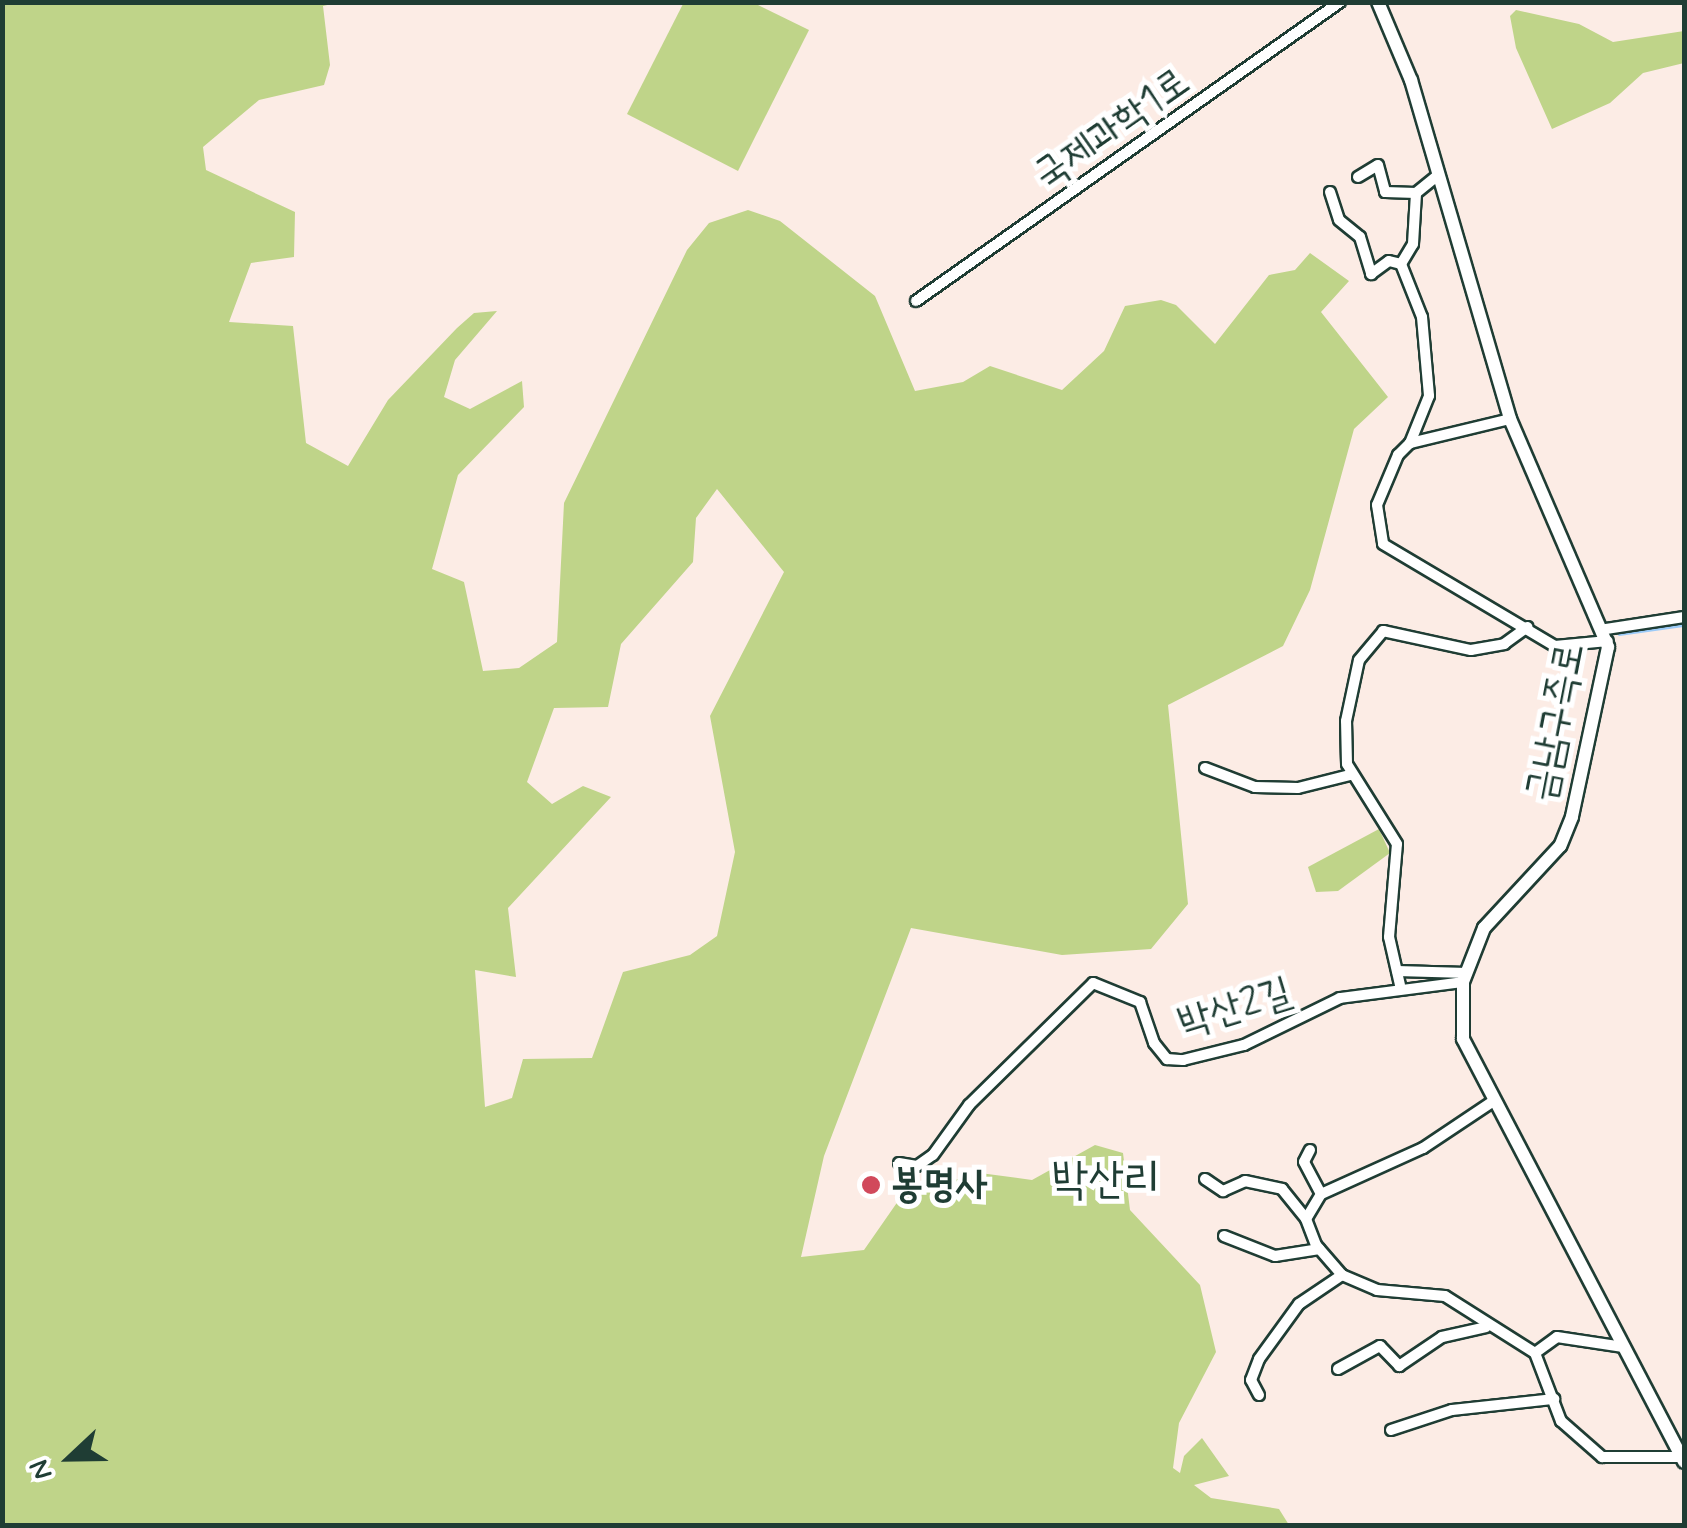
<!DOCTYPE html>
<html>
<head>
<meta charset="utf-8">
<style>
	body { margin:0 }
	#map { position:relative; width:1687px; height:1528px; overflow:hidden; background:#fcece5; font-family:Mynerve,"Poor Story",sans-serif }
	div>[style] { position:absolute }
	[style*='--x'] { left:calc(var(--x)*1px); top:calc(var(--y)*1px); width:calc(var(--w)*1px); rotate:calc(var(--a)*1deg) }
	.green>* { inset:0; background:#bfd489 }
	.stream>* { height:2.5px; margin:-1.25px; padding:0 1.25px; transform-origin:1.25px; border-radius:1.25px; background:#9ccbf8 }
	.roads { filter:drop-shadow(2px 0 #1f3d34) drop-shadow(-2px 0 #1f3d34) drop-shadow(0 2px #1f3d34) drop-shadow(0 -2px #1f3d34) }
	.minor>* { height:10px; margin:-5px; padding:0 5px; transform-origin:5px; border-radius:5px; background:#fff }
	.major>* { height:12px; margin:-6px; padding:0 6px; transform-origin:6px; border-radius:6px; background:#fff }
	.dots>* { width:28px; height:28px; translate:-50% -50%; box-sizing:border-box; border:5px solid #fff; border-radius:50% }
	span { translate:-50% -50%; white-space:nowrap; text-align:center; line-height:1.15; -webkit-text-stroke:10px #fff; paint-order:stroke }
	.street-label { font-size:40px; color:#1f3d34 }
	.poi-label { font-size:40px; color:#1f3d34; font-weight:700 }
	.left { translate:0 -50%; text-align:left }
	.quarter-label { font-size:45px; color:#1f3d34 }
	.frame { position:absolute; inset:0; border:5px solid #1f3d34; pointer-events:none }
	.north { position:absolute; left:20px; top:1408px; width:100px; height:100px; -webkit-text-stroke:8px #fff; paint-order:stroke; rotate:248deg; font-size:28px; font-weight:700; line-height:40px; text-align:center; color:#1f3d34 }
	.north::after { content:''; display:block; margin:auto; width:35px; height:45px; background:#1f3d34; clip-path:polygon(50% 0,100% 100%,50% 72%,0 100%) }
</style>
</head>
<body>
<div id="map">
	<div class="green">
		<div style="clip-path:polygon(evenodd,3px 2px,336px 3px,323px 6px,330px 65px,324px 85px,259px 100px,203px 147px,206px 170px,295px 212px,294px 257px,251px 263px,229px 322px,293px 326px,306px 443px,348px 466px,388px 400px,457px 328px,474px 313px,497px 311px,455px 360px,444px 397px,470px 409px,522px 381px,524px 407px,458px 475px,432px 569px,464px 582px,483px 671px,519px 668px,557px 642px,564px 503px,687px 250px,709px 223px,748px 210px,780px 221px,875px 296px,915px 391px,963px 382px,990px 366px,1062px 390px,1104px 351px,1125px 306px,1161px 300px,1176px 305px,1215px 344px,1269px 275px,1295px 270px,1310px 253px,1349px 281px,1321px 312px,1388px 397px,1354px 429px,1310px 590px,1283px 646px,1168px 705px,1188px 904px,1151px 949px,1062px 955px,911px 928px,824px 1156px,801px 1257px,864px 1250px,903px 1194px,980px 1173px,1032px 1180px,1095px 1145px,1123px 1153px,1130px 1210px,1200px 1285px,1216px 1352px,1179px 1423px,1173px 1468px,1180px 1473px,1184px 1456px,1202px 1438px,1229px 1476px,1194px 1485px,1211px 1498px,1279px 1509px,1289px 1525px,3px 1525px,3px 2px,717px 489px,784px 572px,710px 716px,735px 852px,717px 936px,690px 955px,623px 972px,592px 1058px,523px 1059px,512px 1098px,485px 1107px,475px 970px,516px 977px,508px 908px,611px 797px,583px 786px,552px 804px,527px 782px,554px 708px,608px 707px,621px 644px,693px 562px,696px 518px,717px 489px)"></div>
		<div style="clip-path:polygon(684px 2px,754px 3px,809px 30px,738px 171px,627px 114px)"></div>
		<div style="clip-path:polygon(1516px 10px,1579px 24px,1613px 42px,1684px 31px,1684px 63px,1643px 73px,1610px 103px,1552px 129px,1516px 48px,1510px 16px)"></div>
		<div style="clip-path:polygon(1379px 829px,1390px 853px,1338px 891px,1316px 892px,1308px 867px)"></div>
	</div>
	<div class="stream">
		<div style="--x:1619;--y:634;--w:66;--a:-7.9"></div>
	</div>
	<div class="roads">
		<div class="minor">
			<div style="--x:1358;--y:177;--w:23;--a:-31"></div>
			<div style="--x:1378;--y:165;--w:28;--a:75"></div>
			<div style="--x:1385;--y:192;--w:31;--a:2"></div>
			<div style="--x:1330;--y:192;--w:29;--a:72"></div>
			<div style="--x:1339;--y:220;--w:27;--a:39"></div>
			<div style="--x:1360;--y:237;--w:39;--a:73"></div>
			<div style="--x:1371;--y:274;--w:22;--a:-36"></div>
			<div style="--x:1389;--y:261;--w:12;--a:14"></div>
			<div style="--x:1401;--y:264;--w:57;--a:68.4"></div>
			<div style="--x:1422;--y:317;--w:79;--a:84.9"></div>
			<div style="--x:1429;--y:396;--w:51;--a:112"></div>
			<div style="--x:1401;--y:264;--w:23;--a:-59"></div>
			<div style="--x:1413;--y:244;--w:51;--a:-86.6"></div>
			<div style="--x:1416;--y:193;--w:27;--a:-39"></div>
			<div style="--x:916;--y:301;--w:519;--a:-35.19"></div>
			<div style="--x:1510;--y:419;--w:103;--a:166.5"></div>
			<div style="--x:1410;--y:443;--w:17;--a:135"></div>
			<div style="--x:1398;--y:455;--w:54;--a:112.8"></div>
			<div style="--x:1377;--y:505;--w:39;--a:81"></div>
			<div style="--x:1383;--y:544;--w:200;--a:30.7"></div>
			<div style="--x:1555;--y:646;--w:53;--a:-5.4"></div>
			<div style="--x:1606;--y:629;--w:79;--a:-8.7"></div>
			<div style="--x:1205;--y:768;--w:53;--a:20.8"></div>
			<div style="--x:1255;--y:787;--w:43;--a:1.3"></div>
			<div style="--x:1298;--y:788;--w:54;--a:-14"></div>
			<div style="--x:1397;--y:971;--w:70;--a:1.6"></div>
			<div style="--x:1400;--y:985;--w:49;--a:-102.9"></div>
			<div style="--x:1389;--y:937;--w:93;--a:-85.1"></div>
			<div style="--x:1397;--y:844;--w:94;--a:-122"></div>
			<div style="--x:1347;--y:764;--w:43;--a:-91.3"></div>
			<div style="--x:1346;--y:721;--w:62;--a:-78"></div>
			<div style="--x:1359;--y:660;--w:38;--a:-50"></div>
			<div style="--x:1383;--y:631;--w:90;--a:12.2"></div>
			<div style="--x:1471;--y:650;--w:34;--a:-10"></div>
			<div style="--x:1504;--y:644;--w:29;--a:-36"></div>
			<div style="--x:1492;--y:1102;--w:83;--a:146.3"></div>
			<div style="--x:1423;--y:1148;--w:112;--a:155.7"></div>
			<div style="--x:1321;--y:1194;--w:29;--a:121"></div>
			<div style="--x:1306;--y:1219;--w:28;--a:69"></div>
			<div style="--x:1316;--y:1245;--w:40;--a:49"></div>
			<div style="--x:1342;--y:1275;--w:38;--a:23"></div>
			<div style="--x:1377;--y:1290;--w:68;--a:5"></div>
			<div style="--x:1445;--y:1296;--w:107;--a:32.3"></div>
			<div style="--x:1535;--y:1353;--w:73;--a:69.1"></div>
			<div style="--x:1561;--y:1421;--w:55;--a:41.3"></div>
			<div style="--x:1602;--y:1457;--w:80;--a:0"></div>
			<div style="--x:1310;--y:1150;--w:13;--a:117"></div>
			<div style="--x:1304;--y:1162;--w:36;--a:62"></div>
			<div style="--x:899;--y:1163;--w:18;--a:9"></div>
			<div style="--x:917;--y:1166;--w:19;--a:-35"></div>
			<div style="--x:933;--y:1155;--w:62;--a:-54.2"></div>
			<div style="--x:969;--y:1105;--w:174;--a:-44.5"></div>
			<div style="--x:1093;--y:983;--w:51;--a:22"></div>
			<div style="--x:1140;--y:1002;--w:43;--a:71.1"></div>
			<div style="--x:1154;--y:1043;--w:21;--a:51"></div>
			<div style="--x:1167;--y:1059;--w:16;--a:4"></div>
			<div style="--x:1183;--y:1060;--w:63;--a:-13.8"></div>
			<div style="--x:1244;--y:1045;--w:107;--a:-26.1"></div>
			<div style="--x:1340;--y:998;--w:124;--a:-7.4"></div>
			<div style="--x:1205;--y:1179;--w:22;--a:34"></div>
			<div style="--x:1223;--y:1191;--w:24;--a:-24"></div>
			<div style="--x:1245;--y:1181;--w:38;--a:12"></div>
			<div style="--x:1282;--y:1189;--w:38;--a:51"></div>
			<div style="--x:1224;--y:1236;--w:55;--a:21.4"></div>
			<div style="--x:1275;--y:1256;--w:45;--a:-9"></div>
			<div style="--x:1535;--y:1353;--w:27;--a:-36"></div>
			<div style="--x:1557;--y:1337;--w:67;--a:8.6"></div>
			<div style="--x:1338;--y:1369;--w:48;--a:-28.7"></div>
			<div style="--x:1380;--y:1346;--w:28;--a:46"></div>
			<div style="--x:1399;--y:1366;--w:52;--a:-34"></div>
			<div style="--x:1442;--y:1337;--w:45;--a:-12.8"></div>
			<div style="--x:1259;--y:1395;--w:17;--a:-118"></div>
			<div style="--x:1251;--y:1380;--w:22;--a:-69"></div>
			<div style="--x:1259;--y:1359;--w:68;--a:-54"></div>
			<div style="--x:1299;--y:1304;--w:52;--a:-34"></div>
			<div style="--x:1391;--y:1430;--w:64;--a:-18.2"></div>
			<div style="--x:1452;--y:1410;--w:103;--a:-6.2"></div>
		</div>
		<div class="major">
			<div style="--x:1378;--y:2;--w:85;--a:67.1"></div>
			<div style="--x:1411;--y:80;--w:353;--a:73.7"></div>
			<div style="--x:1510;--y:419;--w:248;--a:66.7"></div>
			<div style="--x:1608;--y:647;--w:174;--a:102"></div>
			<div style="--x:1572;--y:817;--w:31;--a:112"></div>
			<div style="--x:1560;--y:846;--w:112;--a:132.8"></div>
			<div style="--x:1484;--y:928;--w:58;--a:111.3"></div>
			<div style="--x:1463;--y:982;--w:57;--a:90"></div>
			<div style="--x:1463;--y:1039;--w:477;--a:62.4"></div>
		</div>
	</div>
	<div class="dots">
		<div style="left:871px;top:1185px;background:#d1495b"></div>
	</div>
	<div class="street-label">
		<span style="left:1112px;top:129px;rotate:-35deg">국제과학1로</span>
		<span style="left:1556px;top:722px;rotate:-79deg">금남구즉로</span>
		<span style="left:1235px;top:1008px;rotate:-17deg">박산2길</span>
	</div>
	<div class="poi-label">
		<span class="left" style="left:891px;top:1185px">봉명사</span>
	</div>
	<div class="quarter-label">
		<span style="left:1106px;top:1181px">박산리</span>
	</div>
	<div class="frame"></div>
	<div class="north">N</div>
</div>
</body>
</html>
